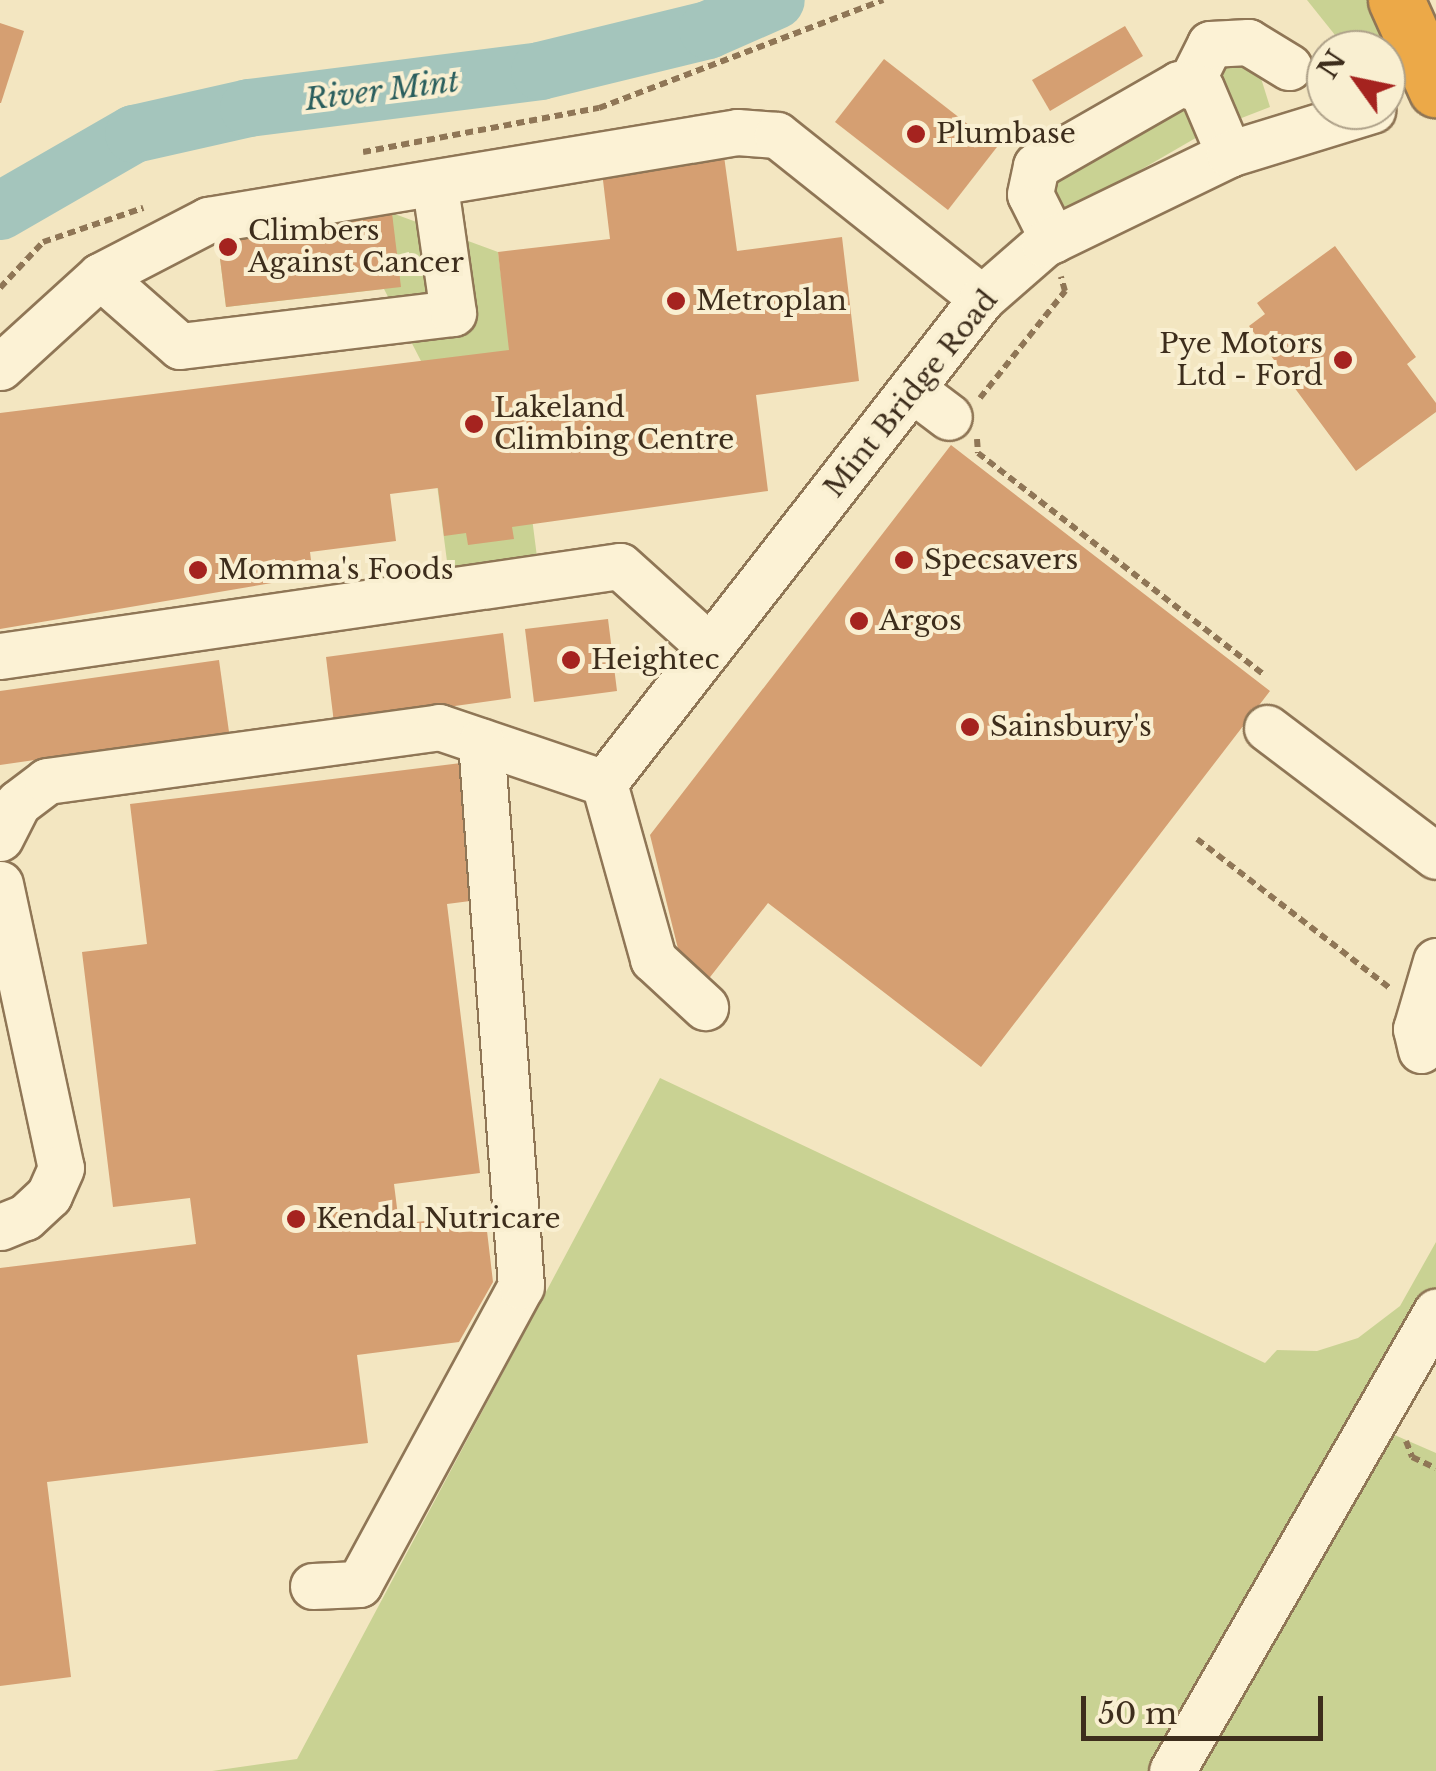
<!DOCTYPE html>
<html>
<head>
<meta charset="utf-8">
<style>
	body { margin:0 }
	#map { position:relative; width:1436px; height:1771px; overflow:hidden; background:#f3e6c1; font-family:"Libre Baskerville",serif }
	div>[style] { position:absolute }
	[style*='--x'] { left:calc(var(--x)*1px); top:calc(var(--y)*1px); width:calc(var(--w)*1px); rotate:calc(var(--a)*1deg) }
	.green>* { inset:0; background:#c9d293 }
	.river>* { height:58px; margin:-29px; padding:0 29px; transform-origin:29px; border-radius:29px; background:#a4c5bc }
	.building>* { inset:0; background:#d59f72 }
	.path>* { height:6px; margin-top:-3px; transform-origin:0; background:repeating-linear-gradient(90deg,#8f7656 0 8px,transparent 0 13px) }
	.roads { filter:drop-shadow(2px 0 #8f7656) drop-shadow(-2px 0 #8f7656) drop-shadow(0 2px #8f7656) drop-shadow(0 -2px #8f7656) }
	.minor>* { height:45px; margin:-22.5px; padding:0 22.5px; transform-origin:22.5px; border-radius:22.5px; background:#fcf2d5 }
	.highway>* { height:55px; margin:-27.5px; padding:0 27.5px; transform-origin:27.5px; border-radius:27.5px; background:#eca948 }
	.dots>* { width:28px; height:28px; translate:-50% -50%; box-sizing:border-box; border:5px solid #f9efd1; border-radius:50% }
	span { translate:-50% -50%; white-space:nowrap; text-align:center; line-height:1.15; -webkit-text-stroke:8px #f9efd1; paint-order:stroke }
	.poi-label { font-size:28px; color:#3d2d1c }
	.left { translate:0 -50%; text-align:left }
	.right { translate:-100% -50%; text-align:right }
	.street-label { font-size:28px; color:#3d2d1c }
	.water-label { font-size:30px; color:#2a5e5d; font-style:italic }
	.north { position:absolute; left:1306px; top:30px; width:100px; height:100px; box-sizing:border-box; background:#f9efd1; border:2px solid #aea189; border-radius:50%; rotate:303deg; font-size:28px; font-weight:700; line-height:40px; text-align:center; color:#3d2d1c }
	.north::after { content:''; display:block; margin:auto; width:35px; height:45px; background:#a5231f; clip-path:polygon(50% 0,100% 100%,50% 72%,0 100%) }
	.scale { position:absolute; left:1081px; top:1696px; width:242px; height:45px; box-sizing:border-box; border:5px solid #3d2d1c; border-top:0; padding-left:12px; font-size:30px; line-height:35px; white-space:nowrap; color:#3d2d1c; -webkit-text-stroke:8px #f9efd1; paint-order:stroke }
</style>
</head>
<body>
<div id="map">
	<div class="green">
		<div style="clip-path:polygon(1307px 0,1370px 0,1383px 50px,1347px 50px)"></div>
		<div style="clip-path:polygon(1224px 58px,1260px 75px,1270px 107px,1239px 119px,1230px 110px,1220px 73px)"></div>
		<div style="clip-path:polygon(1189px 102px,1206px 132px,1061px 216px,1046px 177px)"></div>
		<div style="clip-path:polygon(392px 213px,498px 252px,537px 557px,448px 569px,421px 361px,384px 289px,226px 307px,217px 234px)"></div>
		<div style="clip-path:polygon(660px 1078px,1265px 1363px,1277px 1350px,1317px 1351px,1358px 1338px,1400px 1306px,1436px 1242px,1436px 1289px,1368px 1407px,1390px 1433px,1436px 1453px,1436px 1771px,212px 1771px,297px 1759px)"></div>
	</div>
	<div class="river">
		<div style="--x:0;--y:211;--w:155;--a:-29.9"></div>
		<div style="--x:134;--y:134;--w:118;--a:-12.7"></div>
		<div style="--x:249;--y:108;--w:293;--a:-7.2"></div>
		<div style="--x:540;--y:71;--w:173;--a:-13.7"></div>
		<div style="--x:708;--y:30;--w:74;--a:-23.8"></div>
	</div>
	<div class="building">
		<div style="clip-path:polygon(0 23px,24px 31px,1px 103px,0 103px)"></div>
		<div style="clip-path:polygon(1125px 26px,1143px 56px,1050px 111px,1032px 80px)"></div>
		<div style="clip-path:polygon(884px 59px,997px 147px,948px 210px,835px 122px)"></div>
		<div style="clip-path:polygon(724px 156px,737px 251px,842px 237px,859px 381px,756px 395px,768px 491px,512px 527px,514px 539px,468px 545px,466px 533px,444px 536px,438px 488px,390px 494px,396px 541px,310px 552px,313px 576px,0 629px,0 413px,509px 350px,498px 252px,610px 239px,602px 172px)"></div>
		<div style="clip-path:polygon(392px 213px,401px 287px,226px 307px,217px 234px)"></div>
		<div style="clip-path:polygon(1335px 246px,1416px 357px,1407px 364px,1436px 403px,1436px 412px,1356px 471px,1249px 326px,1265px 314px,1257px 303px)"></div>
		<div style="clip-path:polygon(951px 445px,1270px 691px,981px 1067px,768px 903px,707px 981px,681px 961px,650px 835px)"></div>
		<div style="clip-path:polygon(608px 619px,617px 691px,534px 702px,525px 629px)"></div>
		<div style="clip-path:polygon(503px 633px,511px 698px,334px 723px,326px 657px)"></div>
		<div style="clip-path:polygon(219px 660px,229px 732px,0 765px,0 691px)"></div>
		<div style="clip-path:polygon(461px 763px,478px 900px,447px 904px,480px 1173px,394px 1184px,399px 1224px,485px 1214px,493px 1282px,459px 1342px,357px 1355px,368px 1443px,47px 1482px,71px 1677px,0 1686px,0 1268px,196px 1244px,190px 1198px,113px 1207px,82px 952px,147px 944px,130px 804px)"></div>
	</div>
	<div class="path">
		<div style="--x:363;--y:152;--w:240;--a:-10.6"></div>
		<div style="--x:599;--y:108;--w:304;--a:-20.8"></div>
		<div style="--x:0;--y:288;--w:63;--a:-46.9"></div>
		<div style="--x:43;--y:242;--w:106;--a:-18.8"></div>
		<div style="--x:980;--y:398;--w:137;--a:-51.5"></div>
		<div style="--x:1065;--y:291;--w:15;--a:-106"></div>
		<div style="--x:977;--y:439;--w:14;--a:86"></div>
		<div style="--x:978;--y:453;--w:363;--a:37.8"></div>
		<div style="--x:1197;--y:839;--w:245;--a:37.7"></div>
		<div style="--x:1406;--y:1441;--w:17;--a:69"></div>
		<div style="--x:1412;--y:1457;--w:26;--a:25"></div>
	</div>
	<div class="roads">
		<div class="minor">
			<div style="--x:1189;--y:86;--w:47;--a:-63.4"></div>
			<div style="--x:1210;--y:44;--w:38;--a:-3"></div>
			<div style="--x:1248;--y:42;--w:48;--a:31.4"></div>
			<div style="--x:1053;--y:240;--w:51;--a:-116.6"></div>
			<div style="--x:1030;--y:194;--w:29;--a:-78"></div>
			<div style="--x:1036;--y:166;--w:165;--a:-29.8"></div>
			<div style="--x:1179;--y:84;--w:22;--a:10"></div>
			<div style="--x:1201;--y:88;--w:72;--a:67"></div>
			<div style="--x:100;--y:276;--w:106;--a:41.2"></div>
			<div style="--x:180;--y:346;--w:275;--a:-6.9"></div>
			<div style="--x:453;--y:313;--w:128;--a:-98.1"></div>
			<div style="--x:0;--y:367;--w:135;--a:-42.3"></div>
			<div style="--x:100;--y:276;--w:122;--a:-27.4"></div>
			<div style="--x:208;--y:220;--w:536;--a:-9.44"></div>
			<div style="--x:737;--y:132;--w:40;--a:4.3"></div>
			<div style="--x:777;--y:135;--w:262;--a:38.5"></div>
			<div style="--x:912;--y:389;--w:46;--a:37.1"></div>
			<div style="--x:0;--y:656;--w:626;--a:-8.26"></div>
			<div style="--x:620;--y:566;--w:121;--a:42"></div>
			<div style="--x:1267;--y:728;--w:212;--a:37.1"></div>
			<div style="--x:604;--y:783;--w:615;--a:-52.07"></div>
			<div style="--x:982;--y:298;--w:82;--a:-41.1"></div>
			<div style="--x:1044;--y:244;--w:206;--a:-25.9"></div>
			<div style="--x:1229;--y:154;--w:150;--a:-17.1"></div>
			<div style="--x:604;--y:783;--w:183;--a:74.4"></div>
			<div style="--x:653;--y:959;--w:71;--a:42.7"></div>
			<div style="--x:0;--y:838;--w:39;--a:-63"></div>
			<div style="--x:18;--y:803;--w:36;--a:-37"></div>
			<div style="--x:47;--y:781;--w:396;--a:-7.8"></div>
			<div style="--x:439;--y:727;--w:174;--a:18.7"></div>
			<div style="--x:0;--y:884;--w:290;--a:77.9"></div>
			<div style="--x:61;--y:1168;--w:30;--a:114"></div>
			<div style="--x:49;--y:1195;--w:33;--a:137"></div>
			<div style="--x:25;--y:1217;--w:27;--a:158"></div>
			<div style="--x:1421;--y:1050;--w:22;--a:-103"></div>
			<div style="--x:1416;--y:1029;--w:71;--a:-73.6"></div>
			<div style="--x:313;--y:1586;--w:46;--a:-2.5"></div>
			<div style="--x:359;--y:1584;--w:339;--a:-61.5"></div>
			<div style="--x:521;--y:1286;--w:546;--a:-94.2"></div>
			<div style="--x:1172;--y:1771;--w:530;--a:-60.09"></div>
		</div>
		<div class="highway">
			<div style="--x:1396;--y:0;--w:98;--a:65.8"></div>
		</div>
	</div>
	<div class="dots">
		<div style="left:916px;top:134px;background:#a5231f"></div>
		<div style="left:228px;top:247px;background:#a5231f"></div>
		<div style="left:676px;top:301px;background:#a5231f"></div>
		<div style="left:1343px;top:360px;background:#a5231f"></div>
		<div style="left:474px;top:424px;background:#a5231f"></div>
		<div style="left:904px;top:560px;background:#a5231f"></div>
		<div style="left:198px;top:570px;background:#a5231f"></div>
		<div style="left:859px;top:621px;background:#a5231f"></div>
		<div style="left:571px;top:660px;background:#a5231f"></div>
		<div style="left:970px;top:727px;background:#a5231f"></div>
		<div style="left:296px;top:1219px;background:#a5231f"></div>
	</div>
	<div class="poi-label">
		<span class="left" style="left:936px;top:134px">Plumbase</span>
		<span class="left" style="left:248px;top:247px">Climbers<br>Against Cancer</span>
		<span class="left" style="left:696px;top:301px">Metroplan</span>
		<span class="right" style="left:1323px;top:360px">Pye Motors<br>Ltd - Ford</span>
		<span class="left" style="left:494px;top:424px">Lakeland<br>Climbing Centre</span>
		<span class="left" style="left:924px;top:560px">Specsavers</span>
		<span class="left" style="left:218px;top:570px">Momma's Foods</span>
		<span class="left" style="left:879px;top:621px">Argos</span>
		<span class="left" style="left:591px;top:660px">Heightec</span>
		<span class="left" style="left:990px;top:727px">Sainsbury's</span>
		<span class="left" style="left:316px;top:1219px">Kendal Nutricare</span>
	</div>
	<div class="street-label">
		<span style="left:911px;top:394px;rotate:-51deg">Mint Bridge Road</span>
	</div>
	<div class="water-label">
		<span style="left:382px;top:91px;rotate:-7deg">River Mint</span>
	</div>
	<div class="north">N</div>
	<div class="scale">50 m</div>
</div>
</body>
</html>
